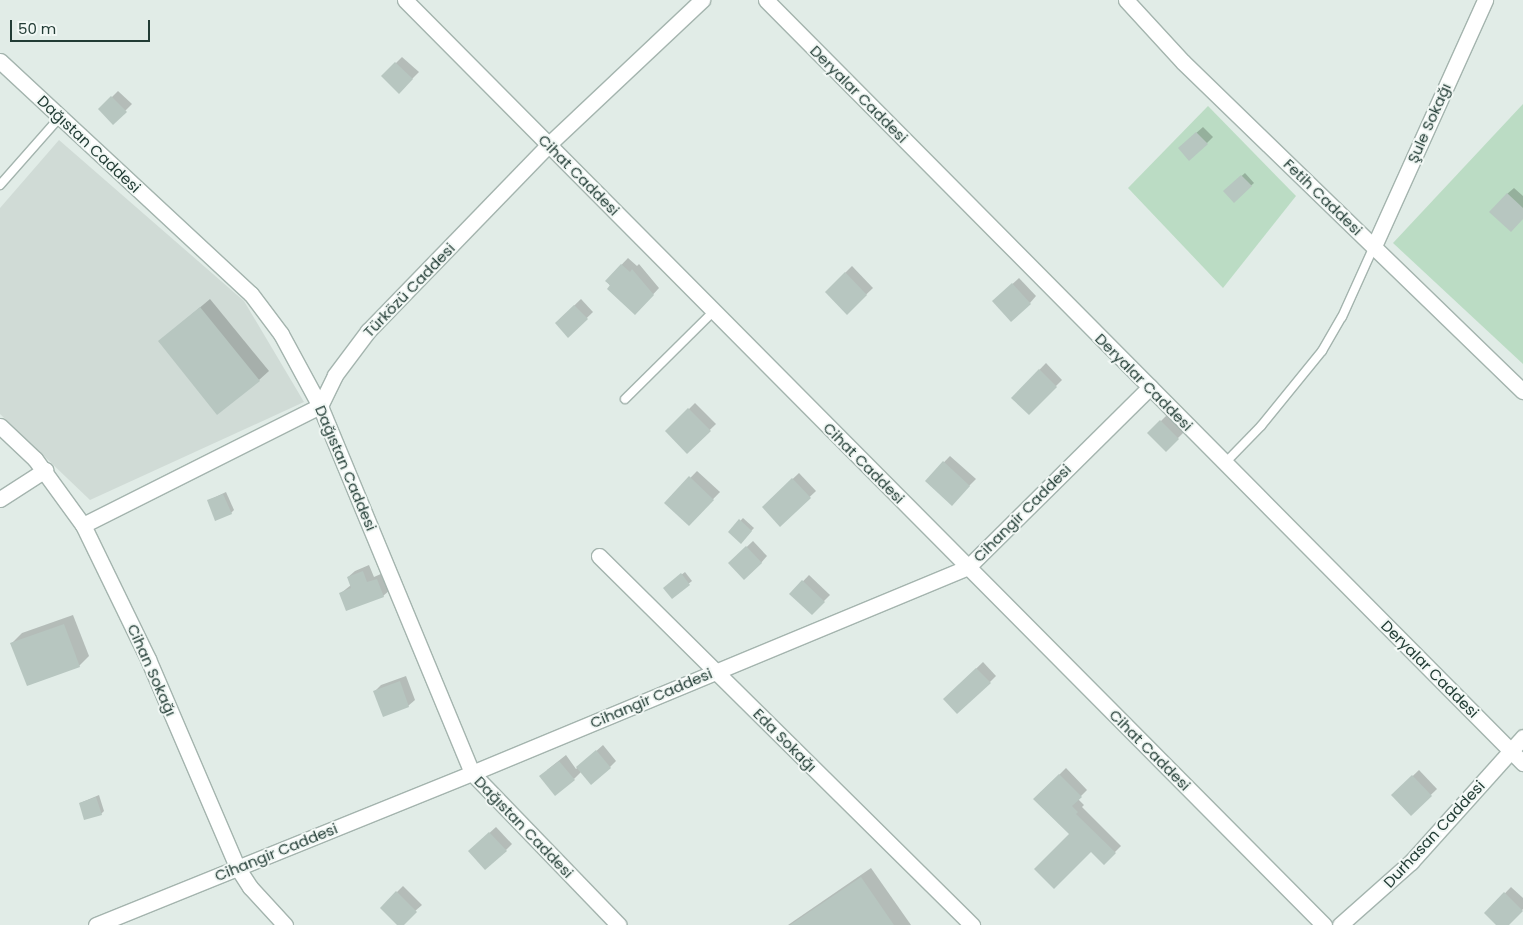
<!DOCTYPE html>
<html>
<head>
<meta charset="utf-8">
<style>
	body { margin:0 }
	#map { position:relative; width:1523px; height:925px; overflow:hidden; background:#e1ece7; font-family:Poppins,sans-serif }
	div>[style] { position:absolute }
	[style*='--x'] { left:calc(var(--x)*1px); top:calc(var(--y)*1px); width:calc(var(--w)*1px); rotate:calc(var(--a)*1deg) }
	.built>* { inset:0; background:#d0dbd6 }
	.green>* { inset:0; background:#bbdcc4 }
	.shadow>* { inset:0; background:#0003 }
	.building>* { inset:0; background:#b7c6c0 }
	.roads { filter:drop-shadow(1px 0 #a4b4ae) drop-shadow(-1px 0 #a4b4ae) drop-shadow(0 1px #a4b4ae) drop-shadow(0 -1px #a4b4ae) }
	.service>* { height:8px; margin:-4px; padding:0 4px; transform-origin:4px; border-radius:4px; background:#fff }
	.minor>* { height:15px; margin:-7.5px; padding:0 7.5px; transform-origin:7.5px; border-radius:7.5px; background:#fff }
	.tertiary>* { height:15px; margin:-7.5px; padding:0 7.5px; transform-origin:7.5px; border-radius:7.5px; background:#fff }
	span { translate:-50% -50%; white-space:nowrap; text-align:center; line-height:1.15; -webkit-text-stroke:4px #f2f8f5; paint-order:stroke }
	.street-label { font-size:15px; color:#223c35 }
	.scale { position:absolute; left:10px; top:20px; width:140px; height:22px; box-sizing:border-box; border:2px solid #223c35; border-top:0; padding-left:6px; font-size:15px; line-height:18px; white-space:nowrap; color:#223c35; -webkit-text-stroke:4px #f2f8f5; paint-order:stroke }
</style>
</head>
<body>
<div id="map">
	<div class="built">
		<div style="clip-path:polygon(59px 140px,244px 301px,304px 402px,90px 500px,0 414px,0 208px)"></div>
	</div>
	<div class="green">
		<div style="clip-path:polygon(1523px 104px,1523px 364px,1393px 243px)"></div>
		<div style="clip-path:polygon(1208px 106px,1296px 196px,1223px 288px,1128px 188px)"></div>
	</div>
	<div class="shadow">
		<div style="clip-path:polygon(402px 57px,419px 72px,399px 92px,383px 76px)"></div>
		<div style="clip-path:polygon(118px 91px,132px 104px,113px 123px,100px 109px)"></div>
		<div style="clip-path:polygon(1203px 127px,1213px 137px,1207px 143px,1186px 142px)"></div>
		<div style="clip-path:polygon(1245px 173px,1254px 183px,1234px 201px,1225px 191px)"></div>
		<div style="clip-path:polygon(1514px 188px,1523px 196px,1523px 218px,1507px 194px)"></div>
		<div style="clip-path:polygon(628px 258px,637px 266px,639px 264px,659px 288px,635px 314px,606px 281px)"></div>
		<div style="clip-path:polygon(852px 266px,873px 288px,847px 313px,826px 292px)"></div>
		<div style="clip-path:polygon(1019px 278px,1036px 296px,1030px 303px,1000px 295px)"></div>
		<div style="clip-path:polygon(210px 299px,269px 371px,259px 380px,159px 342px)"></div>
		<div style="clip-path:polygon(581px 299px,593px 312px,568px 336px,556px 323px)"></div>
		<div style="clip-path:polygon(1046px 363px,1062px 380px,1029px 413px,1012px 398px)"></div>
		<div style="clip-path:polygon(695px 403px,716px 424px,687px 452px,667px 431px)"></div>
		<div style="clip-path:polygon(1167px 415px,1184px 432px,1166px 450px,1149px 433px)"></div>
		<div style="clip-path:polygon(950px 456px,976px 479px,951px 504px,926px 481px)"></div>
		<div style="clip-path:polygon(697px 471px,720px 492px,689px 524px,666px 503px)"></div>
		<div style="clip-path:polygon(799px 473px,816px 491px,780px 525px,763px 507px)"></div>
		<div style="clip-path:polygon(226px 492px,234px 510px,231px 513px,209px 500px)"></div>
		<div style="clip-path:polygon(743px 518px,754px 528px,741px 542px,730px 532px)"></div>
		<div style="clip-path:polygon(753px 541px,767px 556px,761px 563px,736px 557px)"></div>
		<div style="clip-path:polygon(369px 565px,374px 577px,383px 573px,390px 590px,383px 596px,341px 593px,351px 585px,348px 577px,355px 571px)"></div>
		<div style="clip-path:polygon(685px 572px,692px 581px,672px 597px,667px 586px)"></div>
		<div style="clip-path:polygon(809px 575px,830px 595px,812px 613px,791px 594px)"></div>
		<div style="clip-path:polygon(73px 615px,89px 656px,79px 666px,12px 643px,22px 633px)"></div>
		<div style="clip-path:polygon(983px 662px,996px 676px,990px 682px,951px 693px)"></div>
		<div style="clip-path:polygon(406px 676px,415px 700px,408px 706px,375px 691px,381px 685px)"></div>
		<div style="clip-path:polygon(603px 745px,616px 761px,610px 767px,582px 771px,574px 779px,547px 770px,566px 755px,576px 769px)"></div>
		<div style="clip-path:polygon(1066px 768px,1087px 790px,1078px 799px,1084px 805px,1082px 807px,1121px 846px,1104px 863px,1035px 799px)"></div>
		<div style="clip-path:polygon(1419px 770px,1437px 789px,1411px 814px,1393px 795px)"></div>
		<div style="clip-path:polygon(99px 795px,104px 811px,101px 814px,80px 803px)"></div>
		<div style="clip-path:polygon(496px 827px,512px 844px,506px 850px,476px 845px)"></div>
		<div style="clip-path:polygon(871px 868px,911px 925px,788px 925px)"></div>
		<div style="clip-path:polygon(403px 886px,422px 905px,399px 925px,381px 908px)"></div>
		<div style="clip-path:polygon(1511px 887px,1523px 898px,1523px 909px,1507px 925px,1497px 925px,1486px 913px)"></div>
	</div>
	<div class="building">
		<div style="clip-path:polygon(395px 62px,413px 79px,399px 94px,381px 76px)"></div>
		<div style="clip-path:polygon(111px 96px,127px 112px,113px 125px,98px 109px)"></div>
		<div style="clip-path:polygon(1196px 132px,1208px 144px,1189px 161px,1178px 148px)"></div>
		<div style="clip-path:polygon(1241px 175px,1252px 186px,1234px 203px,1223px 191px)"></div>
		<div style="clip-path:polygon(1507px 193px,1523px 208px,1523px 219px,1511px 232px,1489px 212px)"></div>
		<div style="clip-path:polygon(621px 264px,630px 272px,632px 269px,654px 295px,635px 315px,607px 289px,610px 285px,605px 281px)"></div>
		<div style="clip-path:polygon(845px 272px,867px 295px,847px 315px,825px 292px)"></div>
		<div style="clip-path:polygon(1012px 283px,1031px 304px,1011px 322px,992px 301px)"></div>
		<div style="clip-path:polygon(574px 305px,588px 319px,568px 338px,555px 323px)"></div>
		<div style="clip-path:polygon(200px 307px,260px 381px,217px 415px,158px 341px)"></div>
		<div style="clip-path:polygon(1039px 369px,1057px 387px,1029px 415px,1011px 398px)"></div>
		<div style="clip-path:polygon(688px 408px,711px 431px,687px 454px,665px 431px)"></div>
		<div style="clip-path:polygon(1160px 420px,1179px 439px,1166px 452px,1147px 433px)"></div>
		<div style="clip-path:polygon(943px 461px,970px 486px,952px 506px,925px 481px)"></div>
		<div style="clip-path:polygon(689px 476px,714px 500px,689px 526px,664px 503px)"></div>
		<div style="clip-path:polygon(792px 478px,811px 498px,780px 527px,762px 507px)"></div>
		<div style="clip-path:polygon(223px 494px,232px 514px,215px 521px,207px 500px)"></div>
		<div style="clip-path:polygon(739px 519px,752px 531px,741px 544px,728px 532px)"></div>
		<div style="clip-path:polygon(746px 546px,762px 563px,744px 580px,728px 563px)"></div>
		<div style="clip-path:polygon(363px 571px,367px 582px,377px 579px,384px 597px,346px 611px,339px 593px,351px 588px,347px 577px)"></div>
		<div style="clip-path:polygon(681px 573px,690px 585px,672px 599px,663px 588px)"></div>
		<div style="clip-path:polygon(802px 580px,825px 602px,812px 615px,789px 594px)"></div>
		<div style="clip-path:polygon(64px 624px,80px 667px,27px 686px,10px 643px)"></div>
		<div style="clip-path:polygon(976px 668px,991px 683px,957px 714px,943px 699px)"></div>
		<div style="clip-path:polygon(400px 681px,409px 707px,383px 717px,373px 691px)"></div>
		<div style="clip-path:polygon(596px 750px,611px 768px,591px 785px,576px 767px)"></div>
		<div style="clip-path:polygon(559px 761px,575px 780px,555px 796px,539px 776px)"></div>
		<div style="clip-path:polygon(1059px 774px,1082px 797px,1072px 806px,1078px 812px,1076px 814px,1116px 853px,1104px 865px,1091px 852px,1054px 889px,1034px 869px,1069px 834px,1033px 799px)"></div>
		<div style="clip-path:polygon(1412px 775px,1432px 796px,1411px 816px,1391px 795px)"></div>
		<div style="clip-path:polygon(96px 797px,102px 815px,84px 820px,79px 803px)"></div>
		<div style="clip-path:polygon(489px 832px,507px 851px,485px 870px,468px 851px)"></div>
		<div style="clip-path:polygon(861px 877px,894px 925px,790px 925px)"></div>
		<div style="clip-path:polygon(396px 891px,417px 912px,404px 925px,397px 925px,380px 908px)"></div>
		<div style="clip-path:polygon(1504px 892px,1523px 911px,1509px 925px,1496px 925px,1484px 913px)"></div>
	</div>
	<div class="roads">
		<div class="service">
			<div style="--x:0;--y:185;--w:91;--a:-48.6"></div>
			<div style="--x:625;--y:399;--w:125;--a:-44.7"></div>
			<div style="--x:1225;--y:463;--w:52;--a:-45.8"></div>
			<div style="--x:1261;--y:426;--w:97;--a:-50.9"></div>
			<div style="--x:1322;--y:351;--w:39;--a:-60"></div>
			<div style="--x:1342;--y:317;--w:78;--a:-65.7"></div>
		</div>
		<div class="minor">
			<div style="--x:405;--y:0;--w:1304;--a:45.19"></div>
			<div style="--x:766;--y:0;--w:1075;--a:45.23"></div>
			<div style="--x:1126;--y:0;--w:84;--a:47.4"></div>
			<div style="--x:1183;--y:62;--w:473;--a:44.1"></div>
			<div style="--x:0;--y:61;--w:342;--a:42.9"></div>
			<div style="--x:251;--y:294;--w:50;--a:53.1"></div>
			<div style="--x:281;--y:334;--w:82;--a:61.6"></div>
			<div style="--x:320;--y:406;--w:397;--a:67.5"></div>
			<div style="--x:472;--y:773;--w:211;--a:46"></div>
			<div style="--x:1374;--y:246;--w:270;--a:-65.7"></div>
			<div style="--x:0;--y:426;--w:48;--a:43.3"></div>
			<div style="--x:35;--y:459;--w:82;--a:54"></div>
			<div style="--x:83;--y:525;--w:149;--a:64.1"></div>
			<div style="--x:148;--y:659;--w:226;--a:66.8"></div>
			<div style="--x:237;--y:867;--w:24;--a:57"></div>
			<div style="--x:250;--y:887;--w:52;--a:47.4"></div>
			<div style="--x:0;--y:499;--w:54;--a:-32.8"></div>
			<div style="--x:599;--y:556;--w:525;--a:44.69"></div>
		</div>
		<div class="tertiary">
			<div style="--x:83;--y:525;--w:265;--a:-26.7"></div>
			<div style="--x:320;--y:406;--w:34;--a:-64"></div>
			<div style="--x:335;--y:375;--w:55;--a:-53.1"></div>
			<div style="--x:368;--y:331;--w:259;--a:-45.9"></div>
			<div style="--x:548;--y:145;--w:212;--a:-43.3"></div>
			<div style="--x:96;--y:925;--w:406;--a:-22"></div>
			<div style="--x:472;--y:773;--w:537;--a:-22.55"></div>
			<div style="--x:968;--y:567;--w:256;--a:-44.7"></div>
			<div style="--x:1340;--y:925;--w:95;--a:-41.6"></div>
			<div style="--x:1411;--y:862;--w:168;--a:-48.1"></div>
		</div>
	</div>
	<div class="street-label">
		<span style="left:859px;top:94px;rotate:45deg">Deryalar Caddesi</span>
		<span style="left:1429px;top:123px;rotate:-66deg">Şule Sokağı</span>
		<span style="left:89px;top:144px;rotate:43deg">Dağıstan Caddesi</span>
		<span style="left:579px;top:175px;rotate:45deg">Cihat Caddesi</span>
		<span style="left:1323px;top:197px;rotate:44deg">Fetih Caddesi</span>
		<span style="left:409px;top:290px;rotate:-46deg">Türközü Caddesi</span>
		<span style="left:1144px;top:382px;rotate:45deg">Deryalar Caddesi</span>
		<span style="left:864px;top:463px;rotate:45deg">Cihat Caddesi</span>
		<span style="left:346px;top:468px;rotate:67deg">Dağıstan Caddesi</span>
		<span style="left:1022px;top:513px;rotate:-45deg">Cihangir Caddesi</span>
		<span style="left:1430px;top:669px;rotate:45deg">Deryalar Caddesi</span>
		<span style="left:152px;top:670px;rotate:66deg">Cihan Sokağı</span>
		<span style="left:651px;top:698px;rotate:-23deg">Cihangir Caddesi</span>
		<span style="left:785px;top:740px;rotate:45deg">Eda Sokağı</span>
		<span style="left:1150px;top:750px;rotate:45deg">Cihat Caddesi</span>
		<span style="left:524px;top:827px;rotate:46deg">Dağıstan Caddesi</span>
		<span style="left:1434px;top:834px;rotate:-47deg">Durhasan Caddesi</span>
		<span style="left:276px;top:852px;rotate:-22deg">Cihangir Caddesi</span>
	</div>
	<div class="scale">50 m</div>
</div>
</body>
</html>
